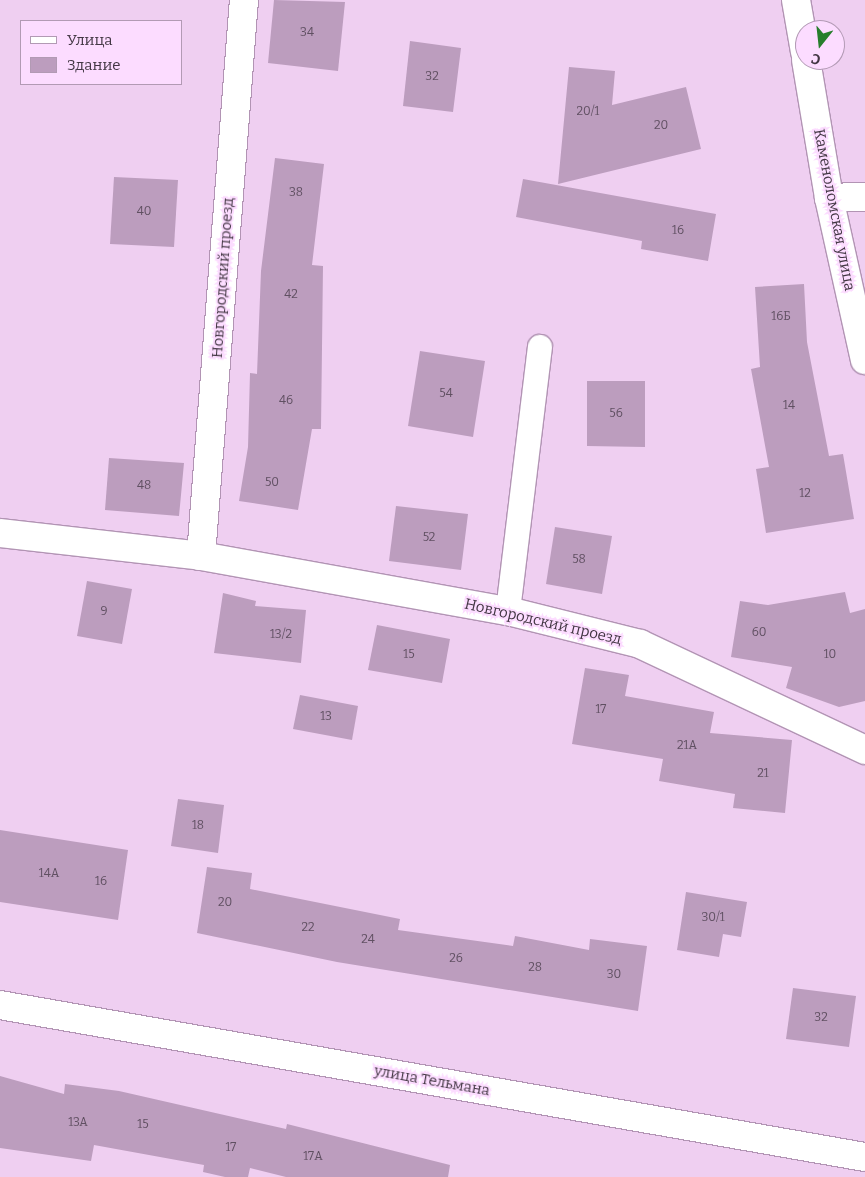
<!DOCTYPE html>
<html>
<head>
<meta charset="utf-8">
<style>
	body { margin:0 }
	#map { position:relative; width:865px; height:1177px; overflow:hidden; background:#efcff1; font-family:Bitter,serif }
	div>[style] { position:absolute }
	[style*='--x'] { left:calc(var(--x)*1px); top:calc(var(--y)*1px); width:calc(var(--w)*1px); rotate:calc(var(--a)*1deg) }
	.building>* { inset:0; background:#bc9dbe }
	.roads { filter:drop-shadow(1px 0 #b294b4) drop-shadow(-1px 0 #b294b4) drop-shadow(0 1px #b294b4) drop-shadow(0 -1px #b294b4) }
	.service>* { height:24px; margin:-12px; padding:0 12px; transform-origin:12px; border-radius:12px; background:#fff }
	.minor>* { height:28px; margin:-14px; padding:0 14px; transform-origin:14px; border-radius:14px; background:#fff }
	.tertiary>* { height:28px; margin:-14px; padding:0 14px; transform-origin:14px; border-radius:14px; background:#fff }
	span { translate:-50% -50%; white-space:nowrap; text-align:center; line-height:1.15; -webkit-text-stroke:4px #fcdcff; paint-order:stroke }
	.number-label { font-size:12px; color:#605062 }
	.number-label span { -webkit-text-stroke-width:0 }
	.street-label { font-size:15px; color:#423643 }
	.legend { position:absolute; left:20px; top:20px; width:162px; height:65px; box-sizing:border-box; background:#fcdcff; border:1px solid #b29ab4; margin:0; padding:6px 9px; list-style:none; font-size:15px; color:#423643 }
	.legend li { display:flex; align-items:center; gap:10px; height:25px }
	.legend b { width:25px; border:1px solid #b29ab4 }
	.north { position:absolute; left:795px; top:20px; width:50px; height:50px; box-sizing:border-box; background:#fcdcff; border:1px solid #b29ab4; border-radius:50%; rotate:196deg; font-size:14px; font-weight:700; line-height:20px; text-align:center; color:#423643 }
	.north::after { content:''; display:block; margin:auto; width:18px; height:22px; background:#277e2c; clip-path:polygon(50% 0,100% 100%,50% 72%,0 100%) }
</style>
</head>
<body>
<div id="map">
	<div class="building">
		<div style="clip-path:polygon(274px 0,345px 2px,338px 71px,268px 63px)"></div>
		<div style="clip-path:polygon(410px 41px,461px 48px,453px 112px,403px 106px)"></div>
		<div style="clip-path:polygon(569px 67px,615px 71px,612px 105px,686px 87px,701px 149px,558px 184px)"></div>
		<div style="clip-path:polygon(275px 158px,324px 164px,312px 265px,323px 266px,321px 429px,312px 429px,298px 510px,239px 501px,248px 447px,250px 373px,257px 374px,261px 271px)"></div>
		<div style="clip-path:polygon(114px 177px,178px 180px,174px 247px,110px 244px)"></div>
		<div style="clip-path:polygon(523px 179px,716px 214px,708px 261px,641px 249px,642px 241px,516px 217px)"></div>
		<div style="clip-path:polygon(804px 284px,807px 342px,829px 456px,843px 454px,854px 519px,766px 533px,756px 469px,769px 467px,751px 369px,760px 367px,755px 287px)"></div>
		<div style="clip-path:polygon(420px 351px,485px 361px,473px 437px,408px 426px)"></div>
		<div style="clip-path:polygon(587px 381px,645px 381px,645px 447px,587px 446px)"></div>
		<div style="clip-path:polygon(109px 458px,184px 463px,179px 516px,105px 510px)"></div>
		<div style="clip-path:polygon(396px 506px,468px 514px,461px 570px,389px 561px)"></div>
		<div style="clip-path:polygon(555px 527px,612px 536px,602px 594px,546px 584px)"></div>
		<div style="clip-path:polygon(87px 581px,132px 589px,122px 644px,77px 636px)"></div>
		<div style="clip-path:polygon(845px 592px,850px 613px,865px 609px,865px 701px,839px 707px,786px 688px,792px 667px,731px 657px,740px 601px,768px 605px)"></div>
		<div style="clip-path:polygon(223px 593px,256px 601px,255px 606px,306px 610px,301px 663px,214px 653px)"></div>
		<div style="clip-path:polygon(377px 625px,450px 639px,442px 683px,368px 670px)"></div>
		<div style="clip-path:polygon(585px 668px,629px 675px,625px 696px,714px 712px,710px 733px,792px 740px,785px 813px,733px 808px,735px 794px,659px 781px,663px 759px,572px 744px)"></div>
		<div style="clip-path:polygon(300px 695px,358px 706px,352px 740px,293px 729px)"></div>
		<div style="clip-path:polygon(178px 799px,224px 805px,218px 853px,171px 846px)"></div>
		<div style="clip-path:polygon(0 830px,128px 850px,118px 920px,0 902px)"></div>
		<div style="clip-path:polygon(207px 867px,252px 873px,250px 889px,400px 919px,398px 930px,513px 946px,515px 936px,589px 950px,590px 939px,647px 946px,638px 1011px,337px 962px,197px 933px)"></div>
		<div style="clip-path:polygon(686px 892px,747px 902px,741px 937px,723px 934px,719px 957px,677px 950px)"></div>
		<div style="clip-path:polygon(793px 988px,856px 996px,849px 1047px,786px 1039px)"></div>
		<div style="clip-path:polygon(0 1076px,64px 1094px,65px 1084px,119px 1091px,286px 1129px,287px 1124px,450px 1165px,448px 1177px,286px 1177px,250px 1168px,248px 1177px,225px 1177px,203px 1172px,204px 1165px,94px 1145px,91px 1161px,0 1148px)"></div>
	</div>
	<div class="roads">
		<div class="service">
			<div style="--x:508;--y:611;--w:266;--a:-83.1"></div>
		</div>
		<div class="minor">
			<div style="--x:829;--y:198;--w:36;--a:-2"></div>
			<div style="--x:0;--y:533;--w:202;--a:6.5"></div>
			<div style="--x:201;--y:556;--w:312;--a:10.2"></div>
			<div style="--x:508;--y:611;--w:136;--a:14"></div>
			<div style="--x:640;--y:644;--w:249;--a:25.2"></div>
			<div style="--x:201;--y:556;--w:558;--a:-85.58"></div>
		</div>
		<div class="tertiary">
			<div style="--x:796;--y:0;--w:53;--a:80.2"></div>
			<div style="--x:806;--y:60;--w:140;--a:80.5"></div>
			<div style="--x:829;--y:198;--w:166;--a:77.5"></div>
			<div style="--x:0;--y:1005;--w:878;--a:9.97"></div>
		</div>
	</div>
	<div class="number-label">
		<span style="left:307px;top:33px">34</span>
		<span style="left:432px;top:77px">32</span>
		<span style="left:588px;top:112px">20/1</span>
		<span style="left:661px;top:126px">20</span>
		<span style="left:296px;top:193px">38</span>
		<span style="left:144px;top:212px">40</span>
		<span style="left:678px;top:231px">16</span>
		<span style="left:291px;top:295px">42</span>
		<span style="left:781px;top:317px">16Б</span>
		<span style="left:446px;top:394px">54</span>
		<span style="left:286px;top:401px">46</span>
		<span style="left:789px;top:406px">14</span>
		<span style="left:616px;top:414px">56</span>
		<span style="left:272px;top:483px">50</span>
		<span style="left:144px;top:486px">48</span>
		<span style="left:805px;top:494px">12</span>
		<span style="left:429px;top:538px">52</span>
		<span style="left:579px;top:560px">58</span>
		<span style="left:104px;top:612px">9</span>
		<span style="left:759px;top:633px">60</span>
		<span style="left:281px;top:635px">13/2</span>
		<span style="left:409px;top:655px">15</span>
		<span style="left:830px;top:655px">10</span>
		<span style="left:601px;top:710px">17</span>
		<span style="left:326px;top:717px">13</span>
		<span style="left:687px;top:746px">21А</span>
		<span style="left:763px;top:774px">21</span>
		<span style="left:198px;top:826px">18</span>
		<span style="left:49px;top:874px">14А</span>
		<span style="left:101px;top:882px">16</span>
		<span style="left:225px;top:903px">20</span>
		<span style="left:713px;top:918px">30/1</span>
		<span style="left:308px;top:928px">22</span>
		<span style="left:368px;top:940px">24</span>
		<span style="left:456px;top:959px">26</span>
		<span style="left:535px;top:968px">28</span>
		<span style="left:614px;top:975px">30</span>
		<span style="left:821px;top:1018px">32</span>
		<span style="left:78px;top:1123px">13А</span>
		<span style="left:143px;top:1125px">15</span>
		<span style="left:231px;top:1148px">17</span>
		<span style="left:313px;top:1157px">17А</span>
	</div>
	<div class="street-label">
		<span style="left:834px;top:210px;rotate:79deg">Каменоломская улица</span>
		<span style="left:223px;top:278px;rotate:-86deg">Новгородский проезд</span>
		<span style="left:543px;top:622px;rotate:13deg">Новгородский проезд</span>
		<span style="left:432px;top:1081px;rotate:10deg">улица Тельмана</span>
	</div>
	<ul class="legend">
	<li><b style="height:6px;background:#fff"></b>Улица</li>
	<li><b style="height:14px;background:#bc9dbe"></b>Здание</li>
	</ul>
	<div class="north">С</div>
</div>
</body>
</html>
